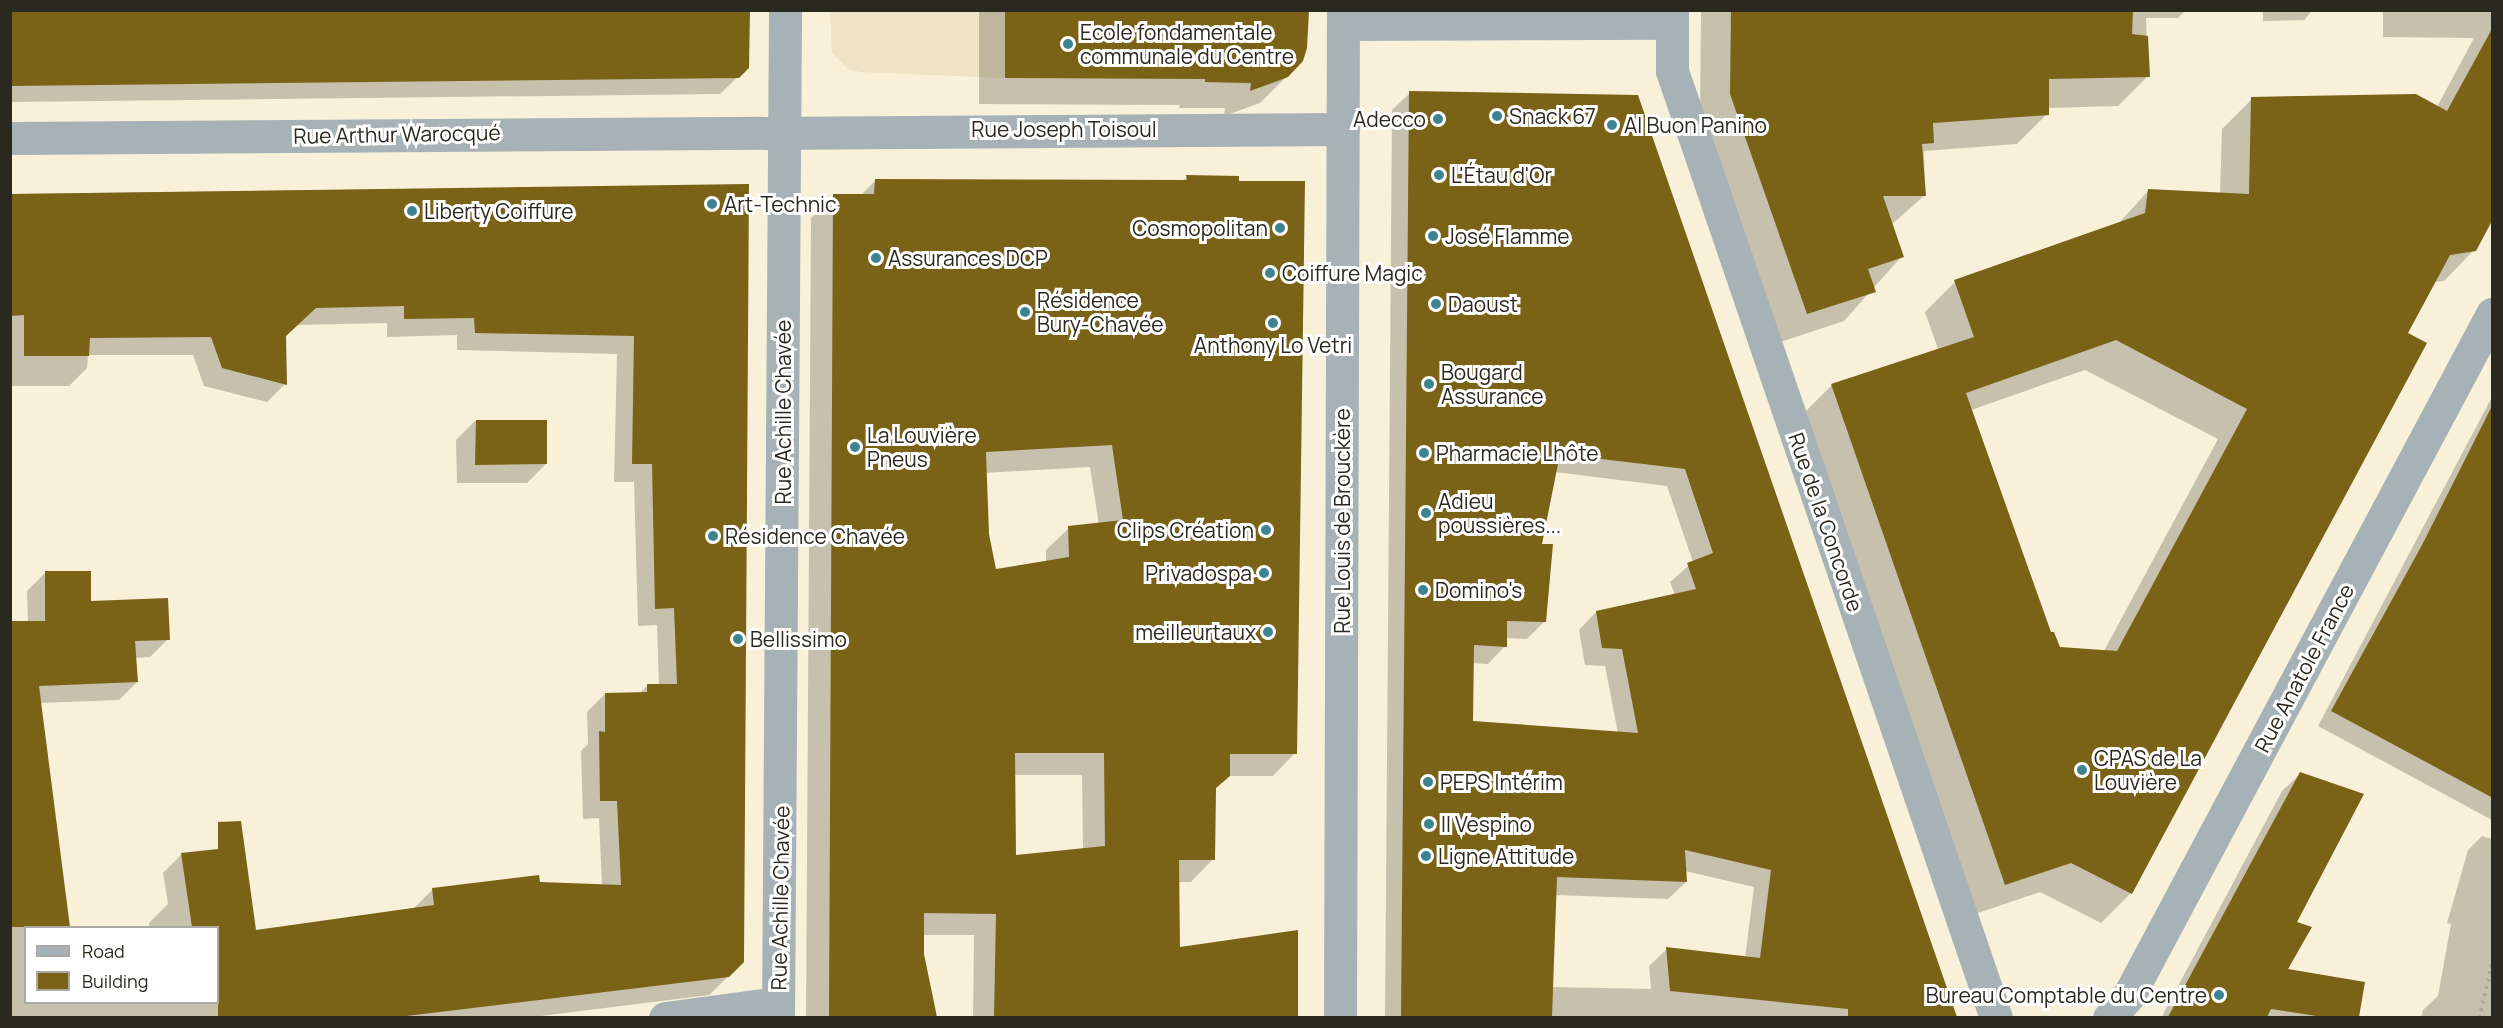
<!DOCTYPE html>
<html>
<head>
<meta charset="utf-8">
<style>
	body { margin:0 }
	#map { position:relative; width:2503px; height:1028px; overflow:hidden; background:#f8f0d9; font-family:Manrope,sans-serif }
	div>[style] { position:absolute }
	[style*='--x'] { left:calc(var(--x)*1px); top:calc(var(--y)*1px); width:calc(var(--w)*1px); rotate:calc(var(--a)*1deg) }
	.built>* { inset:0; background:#eee3c5 }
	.shadow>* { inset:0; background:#0003 }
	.building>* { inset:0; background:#7a6216 }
	.path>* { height:4px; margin-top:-2px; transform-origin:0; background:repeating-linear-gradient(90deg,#afa896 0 3px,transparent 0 7.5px) }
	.minor>* { height:33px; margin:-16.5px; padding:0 16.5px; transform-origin:16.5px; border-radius:16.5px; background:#a6b2b5 }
	.dots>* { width:16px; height:16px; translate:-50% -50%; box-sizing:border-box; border:3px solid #fff; border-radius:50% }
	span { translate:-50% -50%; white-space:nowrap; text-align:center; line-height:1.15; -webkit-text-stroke:6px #fff; paint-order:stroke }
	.poi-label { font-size:21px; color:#2b281f }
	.left { translate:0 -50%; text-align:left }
	.right { translate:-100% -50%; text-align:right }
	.street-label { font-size:21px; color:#2b281f }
	.frame { position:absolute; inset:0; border:12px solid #2b281f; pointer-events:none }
	.legend { position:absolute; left:24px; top:926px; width:195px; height:78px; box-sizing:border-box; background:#fff; border:2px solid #aaa9a5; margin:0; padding:8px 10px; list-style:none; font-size:18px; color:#2b281f }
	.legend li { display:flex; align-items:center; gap:12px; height:30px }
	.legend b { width:30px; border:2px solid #aaa9a5 }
</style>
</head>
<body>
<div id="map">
	<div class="built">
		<div style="clip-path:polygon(830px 11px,1309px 11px,1308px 34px,1299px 66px,1281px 81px,1263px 85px,1205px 82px,1205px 79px,1003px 78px,860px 72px,848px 69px,832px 53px)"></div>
	</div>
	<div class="shadow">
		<div style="clip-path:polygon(10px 10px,748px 67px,720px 94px,10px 102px)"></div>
		<div style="clip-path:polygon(979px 10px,1307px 10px,1287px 76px,1260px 103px,1224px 116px,1225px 108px,1179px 108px,1180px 105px,979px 104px)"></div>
		<div style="clip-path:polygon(1701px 10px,2186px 10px,2178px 18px,2146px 18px,2148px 76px,2118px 106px,2047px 108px,2047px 114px,2017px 144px,1924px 151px,1925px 195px,1891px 225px,1902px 256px,1844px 321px,1777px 343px,1700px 122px)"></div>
		<div style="clip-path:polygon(2263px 10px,2313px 10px,2304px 20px,2263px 21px)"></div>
		<div style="clip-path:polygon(evenodd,2383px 10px,2492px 10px,2492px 217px,2474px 250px,2444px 281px,2434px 282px,2406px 334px,2131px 893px,2101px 923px,2040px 892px,1975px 914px,1802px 415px,1832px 385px,1938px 349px,1925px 312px,1955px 282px,2118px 224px,2149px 190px,2220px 194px,2222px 129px,2252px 99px,2437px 107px,2474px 38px,2383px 37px,2383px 10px,2085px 370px,2218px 439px,2104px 651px,2059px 648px,2050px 634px,1971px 410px,2085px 370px)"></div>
		<div style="clip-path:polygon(evenodd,1410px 93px,1636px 96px,1956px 1018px,1385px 1018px,1392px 110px,1410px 93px,1555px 472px,1667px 486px,1693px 562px,1670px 582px,1675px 595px,1596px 612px,1579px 630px,1585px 665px,1605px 666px,1618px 733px,1472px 723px,1472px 663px,1488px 664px,1505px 646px,1505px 638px,1527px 639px,1545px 621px,1541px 545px,1555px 472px,1410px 93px,1685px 871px,1754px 887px,1745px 958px,1667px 949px,1649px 966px,1651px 989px,1551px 987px,1555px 895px,1668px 899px,1686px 882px,1685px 871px)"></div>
		<div style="clip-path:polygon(evenodd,1187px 177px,1295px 753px,1273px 776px,1228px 776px,1214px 790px,1213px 859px,1191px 882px,1178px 882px,1178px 949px,1297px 931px,1296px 1018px,973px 1018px,974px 935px,922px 935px,922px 954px,936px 1018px,806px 1018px,811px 218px,834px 195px,861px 195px,876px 180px,1182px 182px,1187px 177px,1090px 467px,1099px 525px,1069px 528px,1046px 550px,1046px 562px,995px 571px,988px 534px,985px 473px,1090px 467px,1187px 177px,1013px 775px,1082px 775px,1083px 849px,1014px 856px,1013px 775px)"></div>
		<div style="clip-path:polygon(748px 185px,743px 962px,709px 995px,525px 1018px,10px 1018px,10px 623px,28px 623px,27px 591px,45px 573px,89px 602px,168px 639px,150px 657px,135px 658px,137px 682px,119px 700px,40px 703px,69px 928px,26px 928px,26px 1002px,218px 1002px,218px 928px,150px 928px,149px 923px,168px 904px,163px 873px,181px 855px,255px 932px,414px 908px,432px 890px,538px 884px,602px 886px,599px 818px,583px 819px,581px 751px,588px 744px,587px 712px,605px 694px,640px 693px,647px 686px,659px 686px,657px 625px,638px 626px,634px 482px,614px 482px,617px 354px,457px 350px,457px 335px,387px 337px,387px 323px,296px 325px,284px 336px,285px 384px,267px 402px,204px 386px,193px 355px,88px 355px,87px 368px,69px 386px,10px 386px,10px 194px)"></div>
		<div style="clip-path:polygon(2492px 397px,2492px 820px,2318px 726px)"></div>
		<div style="clip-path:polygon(475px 421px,546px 421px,546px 464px,527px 483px,457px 483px,456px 440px)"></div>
		<div style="clip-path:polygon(2300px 774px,2295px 922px,2286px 970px,2363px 983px,2357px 1018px,2161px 1018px,2282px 791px)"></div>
		<div style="clip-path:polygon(2482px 836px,2492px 839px,2492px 1018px,2421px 1018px,2423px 1010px,2438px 996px,2451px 924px,2447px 923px,2468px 850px)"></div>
	</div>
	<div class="building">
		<div style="clip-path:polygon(10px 10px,750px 10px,749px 68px,739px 78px,10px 86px)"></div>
		<div style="clip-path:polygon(1005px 10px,1309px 10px,1307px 48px,1303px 61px,1288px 77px,1250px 91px,1251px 83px,1205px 82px,1205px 79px,1005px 78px)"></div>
		<div style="clip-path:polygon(1731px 10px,2133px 10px,2132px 34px,2148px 36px,2150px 77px,2049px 79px,2049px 115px,1933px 123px,1934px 143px,1922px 144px,1926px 196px,1883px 196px,1904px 257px,1868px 269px,1876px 292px,1807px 314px,1730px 94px)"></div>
		<div style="clip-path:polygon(evenodd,2493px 27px,2493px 219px,2476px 251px,2450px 255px,2408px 333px,2427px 343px,2132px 894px,2071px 863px,2005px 885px,1831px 384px,1974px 337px,1954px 280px,2145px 213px,2148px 189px,2249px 194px,2251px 97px,2416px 94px,2447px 111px,2493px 27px,2116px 340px,2247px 409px,2117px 651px,2060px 647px,2054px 632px,2051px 632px,1966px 393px,2116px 340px)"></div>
		<div style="clip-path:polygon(evenodd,1409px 91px,1638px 95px,1957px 1017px,1848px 1017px,1848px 1009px,1670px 991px,1666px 947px,1760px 958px,1771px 870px,1685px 850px,1687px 882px,1557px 877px,1552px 1017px,1401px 1017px,1409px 91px,1560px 454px,1685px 469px,1713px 553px,1687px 563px,1696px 589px,1596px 611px,1602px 648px,1622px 649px,1638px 733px,1473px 721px,1474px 645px,1507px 647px,1507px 621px,1546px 622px,1553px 544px,1542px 544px,1560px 454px)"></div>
		<div style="clip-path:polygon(evenodd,1186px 175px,1239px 176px,1239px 181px,1305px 181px,1297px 754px,1230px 754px,1230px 776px,1216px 788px,1215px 860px,1179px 860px,1180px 947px,1298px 930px,1298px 1017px,994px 1017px,996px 914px,924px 913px,924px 954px,937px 1017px,829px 1017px,833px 194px,874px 194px,875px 179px,1187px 180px,1186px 175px,1112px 445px,1123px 520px,1068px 526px,1069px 557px,996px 569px,989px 534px,986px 452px,1112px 445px,1186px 175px,1015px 753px,1104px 753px,1105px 846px,1016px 855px,1015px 753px)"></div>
		<div style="clip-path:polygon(749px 184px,744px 962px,729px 977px,398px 1017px,218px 1017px,218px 927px,192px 927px,181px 853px,218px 849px,218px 822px,241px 821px,256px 930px,434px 905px,432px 888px,539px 875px,540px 882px,621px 885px,617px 801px,600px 801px,599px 731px,605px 732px,605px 693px,647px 692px,647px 684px,677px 684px,674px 608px,655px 609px,652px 464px,632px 464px,634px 336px,475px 333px,474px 318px,404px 319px,404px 306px,316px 308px,286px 336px,287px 385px,222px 368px,211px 337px,90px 338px,89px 356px,24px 356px,24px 315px,10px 316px,10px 194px)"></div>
		<div style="clip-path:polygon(2493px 404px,2493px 798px,2331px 711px,2422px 545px)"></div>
		<div style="clip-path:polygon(476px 420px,547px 420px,547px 464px,475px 465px)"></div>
		<div style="clip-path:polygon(45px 571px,91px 571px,91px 601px,168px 598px,170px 640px,135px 641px,138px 682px,39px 686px,70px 927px,10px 927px,10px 621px,45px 621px)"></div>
		<div style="clip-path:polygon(2300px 772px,2364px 794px,2297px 922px,2312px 927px,2288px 969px,2365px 982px,2359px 1017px,2323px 1017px,2271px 1009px,2267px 1017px,2168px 1017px)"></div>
	</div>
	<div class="path">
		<div style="--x:2479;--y:1018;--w:56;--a:-76.5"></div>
	</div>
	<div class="minor">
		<div style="--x:1672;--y:10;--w:61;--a:90"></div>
		<div style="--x:1672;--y:71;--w:1001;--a:71.11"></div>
		<div style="--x:1343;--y:24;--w:329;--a:-0.2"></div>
		<div style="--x:10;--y:138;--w:1333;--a:-0.39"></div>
		<div style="--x:665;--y:1018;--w:114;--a:-7.6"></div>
		<div style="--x:778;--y:1018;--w:1008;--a:-89.6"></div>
		<div style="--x:1340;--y:1018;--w:1008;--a:-89.83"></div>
		<div style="--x:2109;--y:1018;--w:30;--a:-49"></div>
		<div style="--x:2129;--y:995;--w:772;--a:-61.94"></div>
	</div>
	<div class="dots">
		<div style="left:1068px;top:44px;background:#3e8391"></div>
		<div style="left:1497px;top:116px;background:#3e8391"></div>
		<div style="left:1438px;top:119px;background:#3e8391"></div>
		<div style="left:1612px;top:125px;background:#3e8391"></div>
		<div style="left:1439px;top:175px;background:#3e8391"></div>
		<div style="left:712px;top:204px;background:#3e8391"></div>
		<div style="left:412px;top:211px;background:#3e8391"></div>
		<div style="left:1280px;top:228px;background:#3e8391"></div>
		<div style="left:1433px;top:236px;background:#3e8391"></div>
		<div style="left:876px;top:258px;background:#3e8391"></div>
		<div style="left:1270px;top:273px;background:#3e8391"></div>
		<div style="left:1436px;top:304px;background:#3e8391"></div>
		<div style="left:1025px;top:312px;background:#3e8391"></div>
		<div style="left:1273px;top:323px;background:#3e8391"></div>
		<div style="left:1429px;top:384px;background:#3e8391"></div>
		<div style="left:855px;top:447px;background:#3e8391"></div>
		<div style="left:1424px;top:453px;background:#3e8391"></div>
		<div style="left:1426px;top:513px;background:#3e8391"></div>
		<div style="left:1266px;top:530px;background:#3e8391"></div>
		<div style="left:713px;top:536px;background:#3e8391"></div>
		<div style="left:1264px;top:573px;background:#3e8391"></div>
		<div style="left:1423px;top:590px;background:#3e8391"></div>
		<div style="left:1268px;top:632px;background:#3e8391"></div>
		<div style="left:738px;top:639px;background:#3e8391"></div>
		<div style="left:2082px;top:770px;background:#3e8391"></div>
		<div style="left:1428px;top:782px;background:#3e8391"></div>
		<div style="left:1429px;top:824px;background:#3e8391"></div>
		<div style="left:1426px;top:856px;background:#3e8391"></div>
		<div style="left:2219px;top:995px;background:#3e8391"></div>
	</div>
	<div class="poi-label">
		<span class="left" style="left:1080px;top:44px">Ecole fondamentale<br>communale du Centre</span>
		<span class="left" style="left:1509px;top:116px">Snack 67</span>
		<span class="right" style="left:1426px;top:119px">Adecco</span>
		<span class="left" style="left:1624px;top:125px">Al Buon Panino</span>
		<span class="left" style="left:1451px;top:175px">L'Étau d'Or</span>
		<span class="left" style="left:724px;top:204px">Art-Technic</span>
		<span class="left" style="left:424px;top:211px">Liberty Coiffure</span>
		<span class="right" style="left:1268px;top:228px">Cosmopolitan</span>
		<span class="left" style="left:1445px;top:236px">José Flamme</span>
		<span class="left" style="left:888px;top:258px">Assurances DCP</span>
		<span class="left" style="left:1282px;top:273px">Coiffure Magic</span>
		<span class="left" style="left:1037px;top:312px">Résidence<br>Bury-Chavée</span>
		<span class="left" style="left:1448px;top:304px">Daoust</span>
		<span style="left:1273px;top:345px">Anthony Lo Vetri</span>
		<span class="left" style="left:1441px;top:384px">Bougard<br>Assurance</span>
		<span class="left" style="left:867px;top:447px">La Louvière<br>Pneus</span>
		<span class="left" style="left:1436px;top:453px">Pharmacie Lhôte</span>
		<span class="left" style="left:1438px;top:513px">Adieu<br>poussières...</span>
		<span class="right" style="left:1254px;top:530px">Clips Création</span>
		<span class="left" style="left:725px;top:536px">Résidence Chavée</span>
		<span class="right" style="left:1252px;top:573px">Privadospa</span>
		<span class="left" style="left:1435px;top:590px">Domino's</span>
		<span class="right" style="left:1256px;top:632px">meilleurtaux</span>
		<span class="left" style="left:750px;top:639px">Bellissimo</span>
		<span class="left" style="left:2094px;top:770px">CPAS de La<br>Louvière</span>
		<span class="left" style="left:1440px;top:782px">PEPS Intérim</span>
		<span class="left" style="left:1441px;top:824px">Il Vespino</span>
		<span class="left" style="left:1438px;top:856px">Ligne Attitude</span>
		<span class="right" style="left:2207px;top:995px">Bureau Comptable du Centre</span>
	</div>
	<div class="street-label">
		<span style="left:1064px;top:129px">Rue Joseph Toisoul</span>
		<span style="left:397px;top:134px;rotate:-1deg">Rue Arthur Warocqué</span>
		<span style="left:783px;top:412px;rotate:-90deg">Rue Achille Chavée</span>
		<span style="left:1342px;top:521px;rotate:-90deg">Rue Louis de Brouckère</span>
		<span style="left:1826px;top:522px;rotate:71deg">Rue de la Concorde</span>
		<span style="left:2304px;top:668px;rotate:-62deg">Rue Anatole France</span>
		<span style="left:780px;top:898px;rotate:-89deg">Rue Achille Chavée</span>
	</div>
	<div class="frame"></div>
	<ul class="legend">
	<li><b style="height:8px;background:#a6b2b5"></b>Road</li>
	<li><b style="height:16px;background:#7a6216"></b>Building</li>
	</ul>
</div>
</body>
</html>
